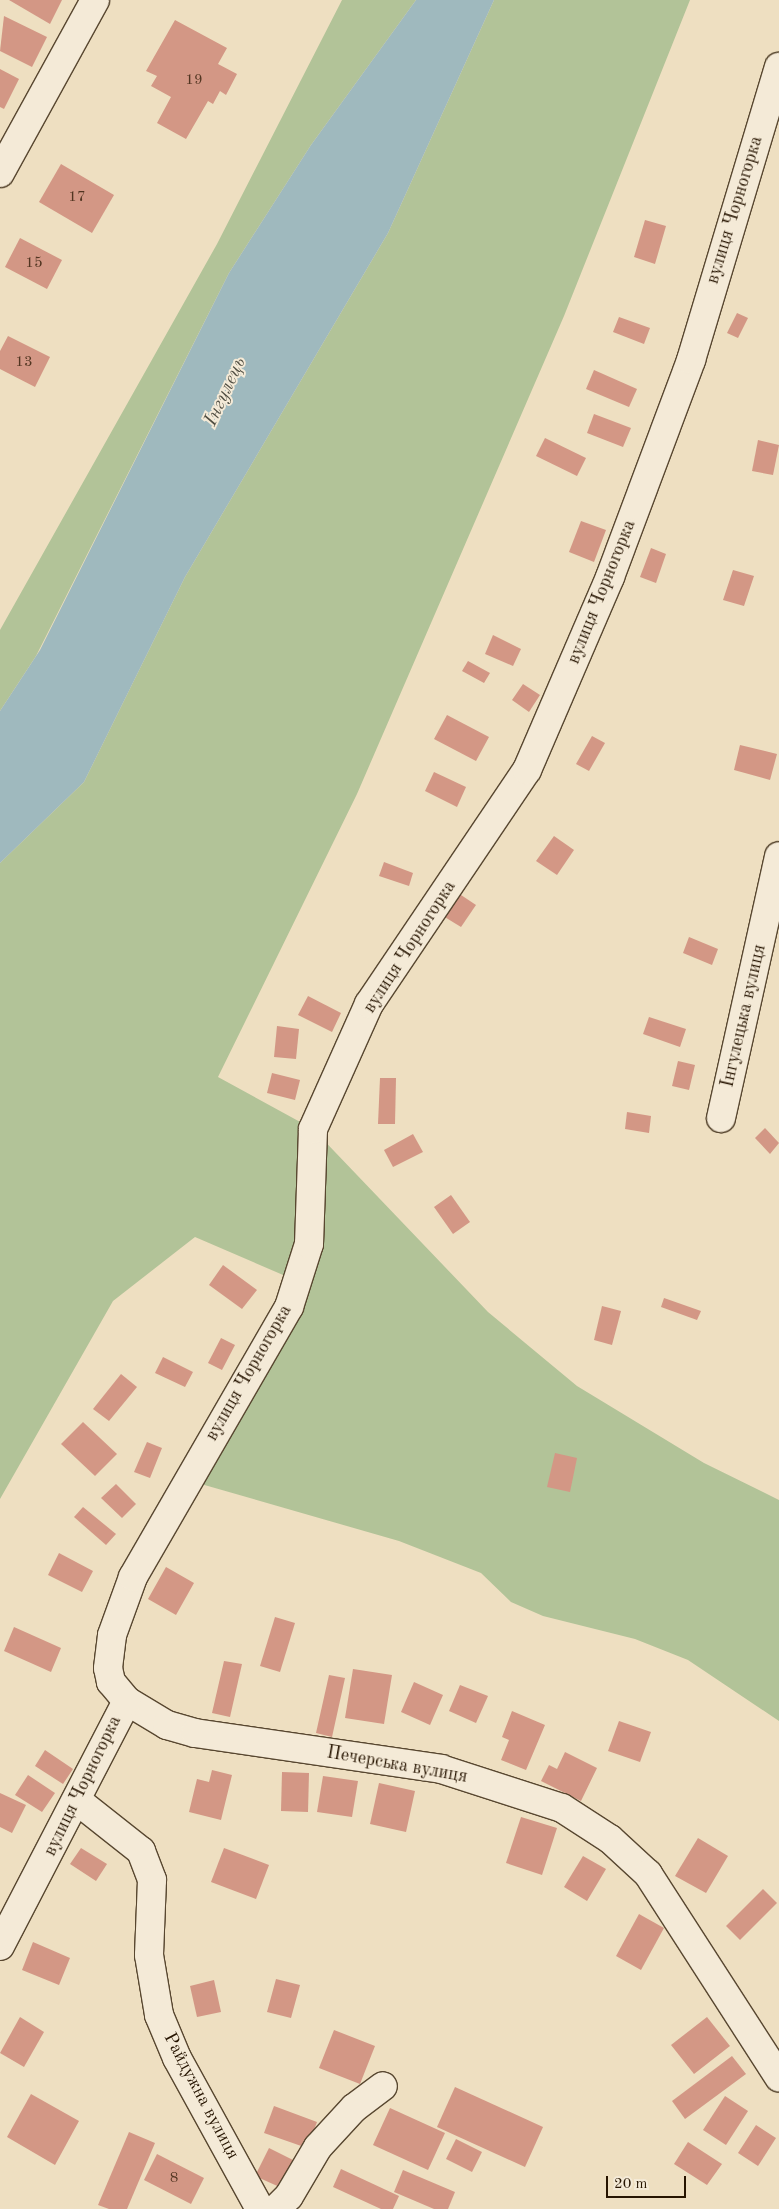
<!DOCTYPE html>
<html>
<head>
<meta charset="utf-8">
<style>
	body { margin:0 }
	#map { position:relative; width:779px; height:2209px; overflow:hidden; background:#eedfc1; font-family:"Old Standard TT",serif }
	div>[style] { position:absolute }
	[style*='--x'] { left:calc(var(--x)*1px); top:calc(var(--y)*1px); width:calc(var(--w)*1px); rotate:calc(var(--a)*1deg) }
	.green>* { inset:0; background:#b2c398 }
	.water>* { inset:0; background:#9fb9be }
	.building>* { inset:0; background:#d39785 }
	.roads { filter:drop-shadow(1px 0 #584730) drop-shadow(-1px 0 #584730) drop-shadow(0 1px #584730) drop-shadow(0 -1px #584730) }
	.minor>* { height:28px; margin:-14px; padding:0 14px; transform-origin:14px; border-radius:14px; background:#f4ead7 }
	span { translate:-50% -50%; white-space:nowrap; text-align:center; line-height:1.15; -webkit-text-stroke:4px #f4ead7; paint-order:stroke }
	.number-label { font-size:15px; color:#513521 }
	.number-label span { -webkit-text-stroke-width:0 }
	.street-label { font-size:18px; color:#261400 }
	.water-label { font-size:19px; color:#504e42; font-style:italic }
	.scale { position:absolute; left:606px; top:2176px; width:80px; height:22px; box-sizing:border-box; border:2px solid #261400; border-top:0; padding-left:6px; font-size:15px; line-height:18px; white-space:nowrap; color:#261400; -webkit-text-stroke:4px #f4ead7; paint-order:stroke }
</style>
</head>
<body>
<div id="map">
	<div class="green">
		<div style="clip-path:polygon(342px 0,416px 0,311px 145px,229px 273px,36px 656px,0 711px,0 630px,217px 244px)"></div>
		<div style="clip-path:polygon(494px 0,690px 0,564px 316px,357px 794px,218px 1077px,313px 1129px,488px 1312px,577px 1386px,704px 1463px,779px 1500px,779px 1721px,688px 1660px,635px 1639px,543px 1616px,511px 1602px,481px 1573px,399px 1541px,187px 1480px,297px 1281px,195px 1237px,113px 1301px,0 1499px,0 863px,84px 782px,185px 577px,388px 233px)"></div>
	</div>
	<div class="water">
		<div style="clip-path:polygon(416px 0,494px 0,388px 233px,185px 577px,84px 782px,0 863px,0 711px,40px 650px,229px 273px,311px 145px)"></div>
	</div>
	<div class="building">
		<div style="clip-path:polygon(9px 0,62px 0,50px 24px)"></div>
		<div style="clip-path:polygon(4px 16px,47px 37px,32px 67px,0 51px)"></div>
		<div style="clip-path:polygon(175px 20px,227px 48px,218px 64px,237px 74px,226px 95px,220px 91px,213px 104px,208px 101px,186px 139px,157px 123px,171px 97px,151px 86px,157px 76px,146px 71px)"></div>
		<div style="clip-path:polygon(0 69px,19px 79px,4px 109px,0 107px)"></div>
		<div style="clip-path:polygon(61px 164px,114px 195px,92px 233px,39px 202px)"></div>
		<div style="clip-path:polygon(645px 220px,666px 226px,655px 264px,634px 257px)"></div>
		<div style="clip-path:polygon(20px 238px,62px 260px,47px 289px,5px 267px)"></div>
		<div style="clip-path:polygon(737px 313px,748px 318px,738px 338px,727px 333px)"></div>
		<div style="clip-path:polygon(619px 317px,650px 328px,644px 344px,613px 332px)"></div>
		<div style="clip-path:polygon(8px 336px,50px 357px,35px 387px,0 369px,0 351px)"></div>
		<div style="clip-path:polygon(594px 370px,637px 389px,629px 407px,586px 389px)"></div>
		<div style="clip-path:polygon(594px 414px,631px 428px,623px 447px,587px 433px)"></div>
		<div style="clip-path:polygon(545px 438px,586px 458px,577px 476px,536px 456px)"></div>
		<div style="clip-path:polygon(758px 440px,779px 445px,773px 475px,752px 471px)"></div>
		<div style="clip-path:polygon(581px 521px,606px 530px,594px 562px,569px 552px)"></div>
		<div style="clip-path:polygon(651px 548px,666px 554px,656px 583px,640px 577px)"></div>
		<div style="clip-path:polygon(733px 570px,754px 576px,744px 606px,723px 600px)"></div>
		<div style="clip-path:polygon(493px 635px,521px 649px,513px 666px,485px 654px)"></div>
		<div style="clip-path:polygon(468px 661px,490px 673px,484px 683px,462px 671px)"></div>
		<div style="clip-path:polygon(523px 684px,540px 695px,529px 712px,512px 700px)"></div>
		<div style="clip-path:polygon(447px 715px,489px 737px,476px 761px,434px 739px)"></div>
		<div style="clip-path:polygon(592px 736px,605px 743px,589px 771px,576px 764px)"></div>
		<div style="clip-path:polygon(740px 745px,777px 754px,770px 780px,734px 770px)"></div>
		<div style="clip-path:polygon(434px 772px,466px 787px,457px 807px,425px 791px)"></div>
		<div style="clip-path:polygon(554px 836px,574px 850px,557px 875px,536px 861px)"></div>
		<div style="clip-path:polygon(384px 862px,413px 873px,409px 886px,379px 876px)"></div>
		<div style="clip-path:polygon(458px 893px,476px 905px,461px 927px,443px 916px)"></div>
		<div style="clip-path:polygon(689px 937px,718px 949px,712px 965px,683px 953px)"></div>
		<div style="clip-path:polygon(308px 996px,341px 1013px,332px 1032px,298px 1015px)"></div>
		<div style="clip-path:polygon(649px 1017px,686px 1029px,680px 1047px,643px 1034px)"></div>
		<div style="clip-path:polygon(277px 1026px,299px 1029px,296px 1059px,274px 1057px)"></div>
		<div style="clip-path:polygon(678px 1061px,695px 1065px,689px 1090px,672px 1086px)"></div>
		<div style="clip-path:polygon(272px 1073px,300px 1080px,295px 1100px,267px 1093px)"></div>
		<div style="clip-path:polygon(380px 1078px,396px 1078px,395px 1124px,378px 1124px)"></div>
		<div style="clip-path:polygon(627px 1112px,651px 1116px,649px 1133px,625px 1129px)"></div>
		<div style="clip-path:polygon(765px 1128px,779px 1143px,770px 1154px,755px 1138px)"></div>
		<div style="clip-path:polygon(413px 1134px,423px 1152px,393px 1167px,384px 1150px)"></div>
		<div style="clip-path:polygon(451px 1195px,470px 1222px,453px 1234px,434px 1207px)"></div>
		<div style="clip-path:polygon(223px 1265px,257px 1290px,242px 1309px,209px 1285px)"></div>
		<div style="clip-path:polygon(664px 1298px,701px 1311px,697px 1320px,661px 1307px)"></div>
		<div style="clip-path:polygon(602px 1306px,621px 1311px,612px 1345px,594px 1340px)"></div>
		<div style="clip-path:polygon(221px 1338px,235px 1345px,222px 1370px,208px 1363px)"></div>
		<div style="clip-path:polygon(163px 1357px,193px 1372px,185px 1387px,155px 1373px)"></div>
		<div style="clip-path:polygon(121px 1374px,137px 1387px,109px 1421px,93px 1409px)"></div>
		<div style="clip-path:polygon(83px 1422px,117px 1454px,95px 1476px,61px 1444px)"></div>
		<div style="clip-path:polygon(147px 1442px,162px 1448px,150px 1478px,134px 1472px)"></div>
		<div style="clip-path:polygon(555px 1453px,577px 1458px,570px 1492px,547px 1487px)"></div>
		<div style="clip-path:polygon(116px 1484px,136px 1504px,122px 1518px,101px 1498px)"></div>
		<div style="clip-path:polygon(83px 1507px,116px 1534px,106px 1545px,74px 1517px)"></div>
		<div style="clip-path:polygon(59px 1553px,93px 1571px,82px 1592px,48px 1575px)"></div>
		<div style="clip-path:polygon(166px 1567px,194px 1583px,176px 1615px,148px 1599px)"></div>
		<div style="clip-path:polygon(275px 1617px,295px 1623px,280px 1672px,260px 1666px)"></div>
		<div style="clip-path:polygon(14px 1627px,61px 1648px,51px 1672px,4px 1651px)"></div>
		<div style="clip-path:polygon(224px 1661px,242px 1664px,230px 1717px,212px 1713px)"></div>
		<div style="clip-path:polygon(353px 1669px,392px 1675px,384px 1724px,345px 1718px)"></div>
		<div style="clip-path:polygon(329px 1675px,345px 1678px,332px 1737px,316px 1733px)"></div>
		<div style="clip-path:polygon(414px 1682px,443px 1695px,430px 1725px,401px 1712px)"></div>
		<div style="clip-path:polygon(460px 1685px,488px 1696px,476px 1723px,449px 1711px)"></div>
		<div style="clip-path:polygon(512px 1711px,545px 1725px,526px 1770px,501px 1760px,509px 1740px,502px 1737px)"></div>
		<div style="clip-path:polygon(619px 1721px,651px 1732px,640px 1762px,608px 1751px)"></div>
		<div style="clip-path:polygon(45px 1750px,73px 1769px,63px 1784px,35px 1766px)"></div>
		<div style="clip-path:polygon(565px 1752px,597px 1768px,581px 1801px,541px 1781px,549px 1765px,557px 1769px)"></div>
		<div style="clip-path:polygon(212px 1770px,232px 1775px,221px 1820px,189px 1812px,197px 1779px,209px 1782px)"></div>
		<div style="clip-path:polygon(282px 1772px,309px 1773px,308px 1812px,281px 1811px)"></div>
		<div style="clip-path:polygon(28px 1775px,55px 1793px,42px 1812px,15px 1795px)"></div>
		<div style="clip-path:polygon(323px 1776px,358px 1781px,352px 1817px,317px 1812px)"></div>
		<div style="clip-path:polygon(379px 1783px,415px 1791px,406px 1832px,370px 1824px)"></div>
		<div style="clip-path:polygon(0 1793px,26px 1805px,12px 1833px,0 1827px)"></div>
		<div style="clip-path:polygon(521px 1817px,557px 1828px,542px 1875px,506px 1863px)"></div>
		<div style="clip-path:polygon(698px 1838px,728px 1856px,706px 1893px,675px 1876px)"></div>
		<div style="clip-path:polygon(81px 1848px,107px 1864px,96px 1881px,70px 1864px)"></div>
		<div style="clip-path:polygon(224px 1848px,269px 1865px,256px 1899px,211px 1882px)"></div>
		<div style="clip-path:polygon(583px 1856px,606px 1869px,587px 1901px,564px 1887px)"></div>
		<div style="clip-path:polygon(763px 1889px,777px 1903px,740px 1940px,726px 1926px)"></div>
		<div style="clip-path:polygon(639px 1914px,664px 1928px,641px 1970px,616px 1956px)"></div>
		<div style="clip-path:polygon(33px 1942px,70px 1958px,59px 1985px,22px 1970px)"></div>
		<div style="clip-path:polygon(276px 1979px,300px 1985px,291px 2018px,267px 2012px)"></div>
		<div style="clip-path:polygon(214px 1980px,221px 2012px,197px 2017px,190px 1986px)"></div>
		<div style="clip-path:polygon(20px 2017px,44px 2032px,24px 2067px,0 2053px)"></div>
		<div style="clip-path:polygon(707px 2017px,730px 2046px,694px 2074px,671px 2045px)"></div>
		<div style="clip-path:polygon(334px 2030px,375px 2046px,360px 2084px,319px 2068px)"></div>
		<div style="clip-path:polygon(732px 2056px,746px 2074px,685px 2119px,672px 2101px)"></div>
		<div style="clip-path:polygon(455px 2087px,543px 2127px,525px 2167px,437px 2127px)"></div>
		<div style="clip-path:polygon(31px 2094px,79px 2121px,55px 2165px,7px 2137px)"></div>
		<div style="clip-path:polygon(725px 2096px,748px 2111px,726px 2145px,703px 2130px)"></div>
		<div style="clip-path:polygon(274px 2106px,317px 2122px,307px 2148px,264px 2133px)"></div>
		<div style="clip-path:polygon(390px 2108px,445px 2133px,428px 2170px,373px 2145px)"></div>
		<div style="clip-path:polygon(756px 2125px,776px 2138px,758px 2166px,738px 2153px)"></div>
		<div style="clip-path:polygon(129px 2132px,155px 2143px,127px 2209px,109px 2209px,98px 2205px)"></div>
		<div style="clip-path:polygon(456px 2139px,482px 2152px,472px 2172px,446px 2159px)"></div>
		<div style="clip-path:polygon(688px 2142px,722px 2164px,707px 2185px,674px 2164px)"></div>
		<div style="clip-path:polygon(269px 2148px,297px 2162px,284px 2189px,255px 2176px)"></div>
		<div style="clip-path:polygon(157px 2154px,204px 2178px,191px 2204px,144px 2180px)"></div>
		<div style="clip-path:polygon(341px 2169px,399px 2196px,393px 2209px,381px 2209px,333px 2187px)"></div>
		<div style="clip-path:polygon(403px 2170px,455px 2192px,448px 2209px,434px 2209px,394px 2192px)"></div>
	</div>
	<div class="roads">
		<div class="minor">
			<div style="--x:0;--y:173;--w:197;--a:-61.2"></div>
			<div style="--x:721;--y:1118;--w:268;--a:-77.5"></div>
			<div style="--x:127;--y:1701;--w:47;--a:31"></div>
			<div style="--x:167;--y:1725;--w:29;--a:16"></div>
			<div style="--x:195;--y:1733;--w:249;--a:8.3"></div>
			<div style="--x:441;--y:1769;--w:127;--a:17.9"></div>
			<div style="--x:562;--y:1808;--w:57;--a:32.9"></div>
			<div style="--x:610;--y:1839;--w:52;--a:42.6"></div>
			<div style="--x:648;--y:1874;--w:242;--a:57.2"></div>
			<div style="--x:79;--y:1802;--w:79;--a:38.3"></div>
			<div style="--x:141;--y:1851;--w:31;--a:69"></div>
			<div style="--x:152;--y:1880;--w:75;--a:92.3"></div>
			<div style="--x:149;--y:1955;--w:61;--a:80.5"></div>
			<div style="--x:159;--y:2015;--w:47;--a:67.3"></div>
			<div style="--x:177;--y:2058;--w:172;--a:61.2"></div>
			<div style="--x:0;--y:1946;--w:276;--a:-62.6"></div>
			<div style="--x:127;--y:1701;--w:25;--a:-130"></div>
			<div style="--x:111;--y:1682;--w:14;--a:-102"></div>
			<div style="--x:108;--y:1668;--w:33;--a:-83"></div>
			<div style="--x:112;--y:1635;--w:62;--a:-70.1"></div>
			<div style="--x:133;--y:1577;--w:312;--a:-60"></div>
			<div style="--x:289;--y:1307;--w:66;--a:-72.4"></div>
			<div style="--x:309;--y:1244;--w:115;--a:-88"></div>
			<div style="--x:313;--y:1129;--w:137;--a:-65.9"></div>
			<div style="--x:369;--y:1004;--w:282;--a:-56"></div>
			<div style="--x:527;--y:770;--w:210;--a:-66.7"></div>
			<div style="--x:610;--y:577;--w:232;--a:-69.5"></div>
			<div style="--x:691;--y:360;--w:306;--a:-73.3"></div>
			<div style="--x:276;--y:2209;--w:18;--a:-45"></div>
			<div style="--x:289;--y:2196;--w:57;--a:-59.4"></div>
			<div style="--x:318;--y:2147;--w:53;--a:-47.3"></div>
			<div style="--x:354;--y:2108;--w:36;--a:-37"></div>
		</div>
	</div>
	<div class="number-label">
		<span style="left:194px;top:81px">19</span>
		<span style="left:77px;top:198px">17</span>
		<span style="left:34px;top:264px">15</span>
		<span style="left:24px;top:363px">13</span>
		<span style="left:174px;top:2179px">8</span>
	</div>
	<div class="street-label">
		<span style="left:735px;top:210px;rotate:-73deg">вулиця Чорногорка</span>
		<span style="left:602px;top:592px;rotate:-68deg">вулиця Чорногорка</span>
		<span style="left:410px;top:947px;rotate:-57deg">вулиця Чорногорка</span>
		<span style="left:744px;top:1016px;rotate:-77deg">Інгулецька вулиця</span>
		<span style="left:249px;top:1373px;rotate:-60deg">вулиця Чорногорка</span>
		<span style="left:397px;top:1765px;rotate:10deg">Печерська вулиця</span>
		<span style="left:83px;top:1786px;rotate:-64deg">вулиця Чорногорка</span>
		<span style="left:201px;top:2096px;rotate:62deg">Райдужна вулиця</span>
	</div>
	<div class="water-label">
		<span style="left:226px;top:392px;rotate:-65deg">Інгулець</span>
	</div>
	<div class="scale">20 m</div>
</div>
</body>
</html>
